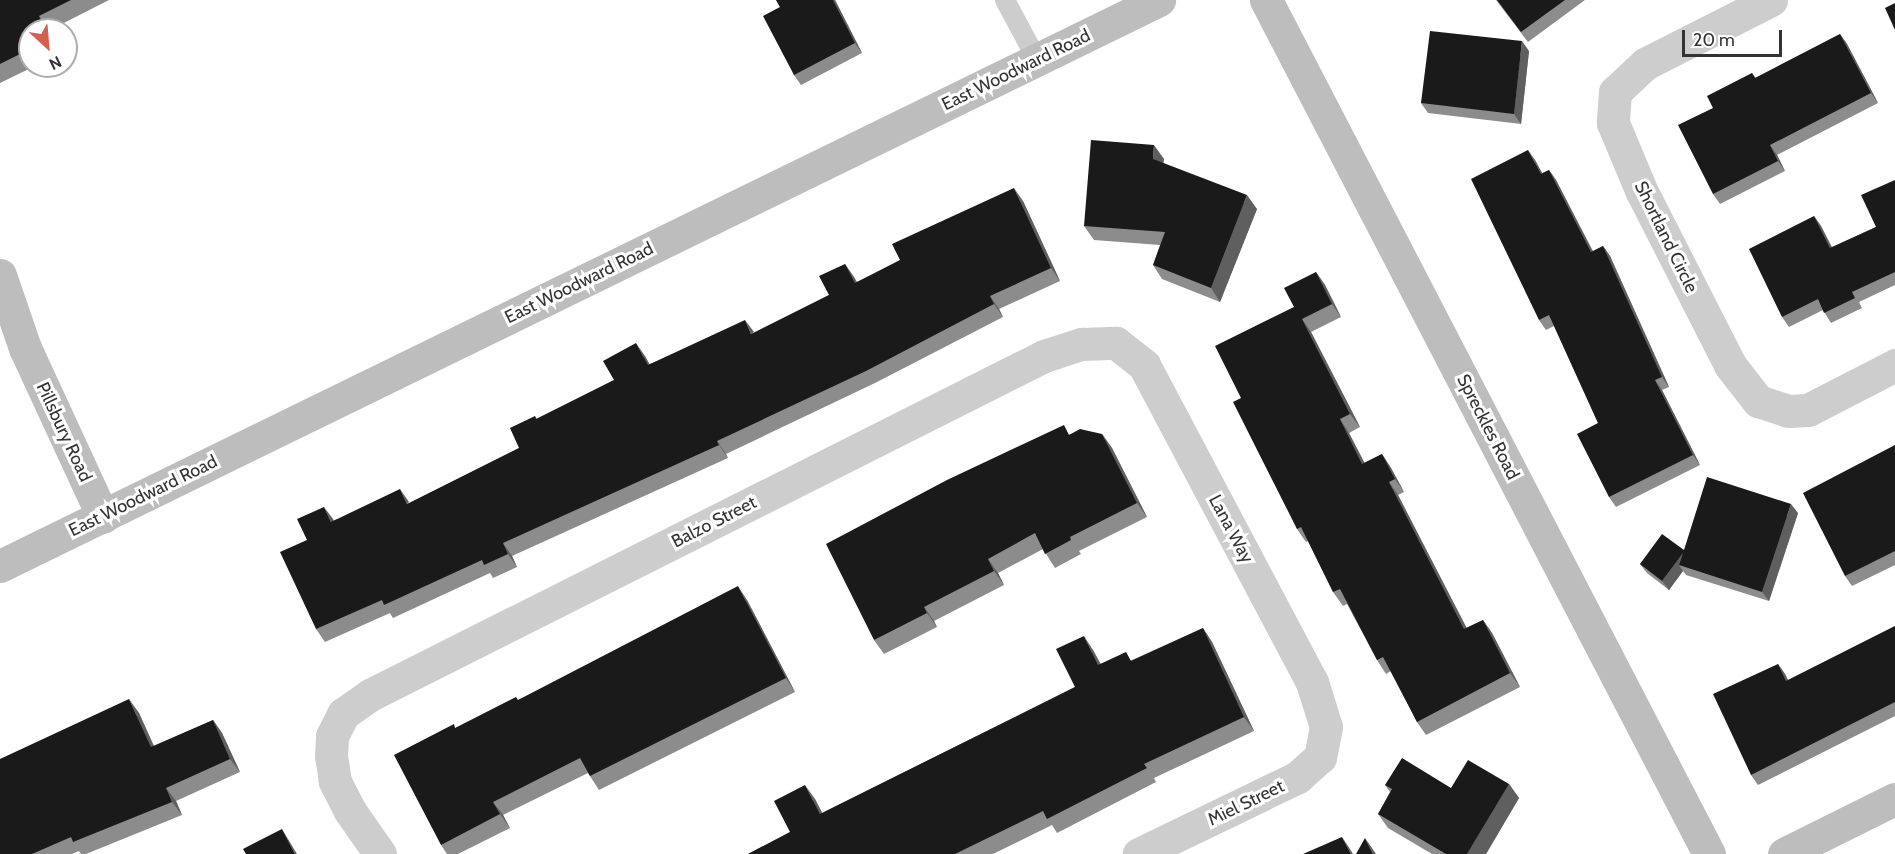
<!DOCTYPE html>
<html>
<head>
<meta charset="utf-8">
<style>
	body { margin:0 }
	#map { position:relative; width:1895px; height:854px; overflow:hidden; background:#fff; font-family:Cabin,sans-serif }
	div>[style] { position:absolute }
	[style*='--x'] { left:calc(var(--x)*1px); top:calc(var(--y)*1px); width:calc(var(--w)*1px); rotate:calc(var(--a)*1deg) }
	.lane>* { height:20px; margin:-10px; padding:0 10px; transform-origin:10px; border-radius:10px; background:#cdcdcd }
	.street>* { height:33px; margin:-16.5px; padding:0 16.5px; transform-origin:16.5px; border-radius:16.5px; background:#cdcdcd }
	.secondary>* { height:33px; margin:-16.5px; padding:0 16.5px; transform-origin:16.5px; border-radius:16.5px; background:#bdbdbd }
	.wall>* { inset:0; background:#8c8c8c }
	.shaded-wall>* { inset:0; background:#5f5f5f }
	.building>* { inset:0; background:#1a1a1a }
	span { translate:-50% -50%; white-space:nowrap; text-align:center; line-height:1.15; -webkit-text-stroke:6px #fff; paint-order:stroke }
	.street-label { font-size:18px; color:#333 }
	.north { position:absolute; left:18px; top:18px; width:60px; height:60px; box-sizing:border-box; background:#fff; border:2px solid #adadad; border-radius:50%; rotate:154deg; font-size:16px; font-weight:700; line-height:24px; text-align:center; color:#333 }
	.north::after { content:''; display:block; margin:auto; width:21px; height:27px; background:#d1604e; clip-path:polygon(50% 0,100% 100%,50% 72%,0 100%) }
	.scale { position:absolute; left:1682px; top:30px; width:100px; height:27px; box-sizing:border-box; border:3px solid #333; border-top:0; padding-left:8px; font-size:18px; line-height:21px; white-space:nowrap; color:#333; -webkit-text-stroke:4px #fff; paint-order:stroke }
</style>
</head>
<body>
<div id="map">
	<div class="lane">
		<div style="--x:1005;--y:0;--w:68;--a:61.9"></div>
	</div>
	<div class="street">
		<div style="--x:1771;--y:0;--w:141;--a:153.1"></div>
		<div style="--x:1645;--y:64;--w:41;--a:137"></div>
		<div style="--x:1615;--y:92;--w:31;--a:94"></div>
		<div style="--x:1613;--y:123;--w:73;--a:67.3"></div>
		<div style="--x:1641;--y:190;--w:196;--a:63"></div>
		<div style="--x:1730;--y:365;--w:46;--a:52.1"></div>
		<div style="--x:1758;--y:401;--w:32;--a:18"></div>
		<div style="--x:1788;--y:411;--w:20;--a:-3"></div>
		<div style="--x:1808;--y:410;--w:98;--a:-27.3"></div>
		<div style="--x:380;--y:854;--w:52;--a:-124.9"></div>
		<div style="--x:350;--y:811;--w:34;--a:-117"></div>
		<div style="--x:335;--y:781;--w:25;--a:-99"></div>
		<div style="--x:331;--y:756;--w:20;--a:-87"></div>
		<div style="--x:332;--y:736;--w:25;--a:-63"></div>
		<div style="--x:343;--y:714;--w:33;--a:-35"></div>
		<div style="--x:370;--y:695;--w:754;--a:-26.7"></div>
		<div style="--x:1044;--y:356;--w:40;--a:-18"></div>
		<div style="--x:1082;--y:344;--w:34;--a:-2"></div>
		<div style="--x:1116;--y:343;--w:36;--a:38"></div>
		<div style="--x:1144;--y:365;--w:359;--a:62.1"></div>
		<div style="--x:1312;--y:682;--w:47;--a:72.7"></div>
		<div style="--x:1326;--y:727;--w:31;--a:101"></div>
		<div style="--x:1320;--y:757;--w:30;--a:138"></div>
		<div style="--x:1298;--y:777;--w:177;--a:154.2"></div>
	</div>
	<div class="secondary">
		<div style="--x:1266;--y:0;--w:962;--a:62.58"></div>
		<div style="--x:0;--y:275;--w:77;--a:71.1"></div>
		<div style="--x:25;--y:348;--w:186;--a:65.2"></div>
		<div style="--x:0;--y:566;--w:1290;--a:-26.03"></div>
		<div style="--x:1784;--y:854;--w:124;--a:-26.4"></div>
	</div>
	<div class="wall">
		<div style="clip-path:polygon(0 0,109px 0,50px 30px,30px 30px,30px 66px,35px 66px,0 83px)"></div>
		<div style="clip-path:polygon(776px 0,835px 0,862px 53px,801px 85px,794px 75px,780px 7px)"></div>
		<div style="clip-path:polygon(1496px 0,1585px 0,1528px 42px)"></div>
		<div style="clip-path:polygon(1840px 34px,1847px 44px,1878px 103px,1777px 155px,1785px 171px,1720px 204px,1713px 194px,1713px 108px,1752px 73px,1756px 78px)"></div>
		<div style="clip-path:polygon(1529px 51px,1521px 124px,1428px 113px,1421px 103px)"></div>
		<div style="clip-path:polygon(1164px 159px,1163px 163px,1257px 209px,1220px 302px,1162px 279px,1153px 265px,1160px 245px,1094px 240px,1084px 226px)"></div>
		<div style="clip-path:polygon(1535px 160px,1542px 173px,1549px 170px,1556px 180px,1593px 251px,1603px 246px,1610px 256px,1669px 387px,1662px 390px,1700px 465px,1616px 507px,1609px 497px,1598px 423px,1554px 326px,1546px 330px,1539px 320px)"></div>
		<div style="clip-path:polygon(1895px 180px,1895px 285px,1859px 302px,1862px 308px,1831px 323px,1823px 310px,1789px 327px,1782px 317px,1814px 216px,1821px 226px,1832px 247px,1876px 227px)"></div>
		<div style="clip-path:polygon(1023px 201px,1060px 281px,999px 309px,1003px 317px,875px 383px,726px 454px,728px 458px,512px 556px,517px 567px,493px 578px,490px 573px,393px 618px,390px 613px,325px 642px,316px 629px,307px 540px,334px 520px,410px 503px,519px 448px,535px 416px,537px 419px,614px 380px,645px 356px,649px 364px,754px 333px,829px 295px,845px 264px,857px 282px)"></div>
		<div style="clip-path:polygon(1316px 272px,1325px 285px,1341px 317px,1311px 332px,1360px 427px,1349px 433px,1364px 463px,1382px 454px,1391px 468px,1404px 492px,1398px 495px,1466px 628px,1483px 620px,1492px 633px,1520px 687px,1426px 735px,1417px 722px,1391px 671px,1386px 674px,1377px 660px,1347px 604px,1343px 606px,1333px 592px,1308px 541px,1306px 542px,1297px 529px,1241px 398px,1294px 307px)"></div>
		<div style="clip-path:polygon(1070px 434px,1102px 434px,1112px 448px,1147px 517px,1079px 551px,1081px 554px,1055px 568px,1043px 549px,998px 573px,1004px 585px,934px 621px,937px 627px,884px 654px,874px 640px)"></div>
		<div style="clip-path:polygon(1895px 445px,1895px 565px,1852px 586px,1845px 576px)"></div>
		<div style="clip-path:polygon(1798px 513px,1769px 601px,1686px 575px,1683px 571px,1669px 590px,1647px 573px,1640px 564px)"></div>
		<div style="clip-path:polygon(747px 600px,795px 692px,599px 790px,588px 773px,503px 815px,510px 828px,458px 854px,447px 854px,441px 845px,518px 700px)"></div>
		<div style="clip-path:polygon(1895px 626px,1895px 716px,1758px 785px,1751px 775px,1778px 664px,1785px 674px,1788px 680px)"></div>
		<div style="clip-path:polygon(1203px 628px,1212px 642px,1254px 731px,1154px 778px,1156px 782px,1057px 833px,1052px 825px,993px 854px,748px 854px,790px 832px,815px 799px,822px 813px,1075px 687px,1093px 650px,1101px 664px,1132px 660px)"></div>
		<div style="clip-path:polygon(139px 713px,154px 746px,213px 720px,222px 733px,240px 772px,176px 801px,182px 815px,86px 854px,81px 854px,79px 851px,72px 854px,0 854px)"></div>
		<div style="clip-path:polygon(1509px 784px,1519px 798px,1486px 854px,1432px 854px,1388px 828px,1378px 814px,1390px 792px,1385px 785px,1451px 788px)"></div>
	</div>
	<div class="shaded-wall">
		<div style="clip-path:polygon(833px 0,835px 0,862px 53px,855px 43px)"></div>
		<div style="clip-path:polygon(39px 16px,49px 30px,46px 30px)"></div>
		<div style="clip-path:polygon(1840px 34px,1847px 44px,1878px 103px,1871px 93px)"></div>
		<div style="clip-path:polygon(1522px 41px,1529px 51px,1521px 124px,1514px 114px)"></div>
		<div style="clip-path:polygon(1154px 145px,1164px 159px,1162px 173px,1153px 159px)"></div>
		<div style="clip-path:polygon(1770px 145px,1777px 155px,1785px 171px,1778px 161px)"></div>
		<div style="clip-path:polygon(1528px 150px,1535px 160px,1548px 184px,1541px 174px)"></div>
		<div style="clip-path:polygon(1549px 170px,1556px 180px,1598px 262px,1591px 252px)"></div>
		<div style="clip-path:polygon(1014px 188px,1023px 201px,1060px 281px,1051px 268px)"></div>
		<div style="clip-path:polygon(1247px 195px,1257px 209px,1220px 302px,1211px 288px)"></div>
		<div style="clip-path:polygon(1814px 216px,1821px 226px,1837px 258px,1830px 248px)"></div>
		<div style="clip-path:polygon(1603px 246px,1610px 256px,1669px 387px,1662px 377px)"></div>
		<div style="clip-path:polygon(845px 264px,854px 277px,864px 295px,855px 283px)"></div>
		<div style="clip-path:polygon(1316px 272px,1325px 285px,1341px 317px,1332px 304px)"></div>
		<div style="clip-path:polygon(990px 296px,999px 309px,1003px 317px,994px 304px)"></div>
		<div style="clip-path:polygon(1302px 319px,1311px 332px,1360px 427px,1350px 414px)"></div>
		<div style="clip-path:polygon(745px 320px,754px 332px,751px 334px)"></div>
		<div style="clip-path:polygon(636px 343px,645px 356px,657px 378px,648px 365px)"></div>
		<div style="clip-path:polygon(1655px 380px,1662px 390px,1700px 465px,1693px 455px)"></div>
		<div style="clip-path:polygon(1340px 419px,1349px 433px,1372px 477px,1362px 464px)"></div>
		<div style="clip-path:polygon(1102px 434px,1112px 448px,1147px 517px,1137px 503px)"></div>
		<div style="clip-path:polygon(717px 441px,726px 454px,728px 458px,719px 445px)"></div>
		<div style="clip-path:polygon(1382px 454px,1391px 468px,1404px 492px,1395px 479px)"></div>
		<div style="clip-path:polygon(1389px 482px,1398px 495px,1474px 642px,1464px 629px)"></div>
		<div style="clip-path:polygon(400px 489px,409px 502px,407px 504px)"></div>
		<div style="clip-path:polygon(1791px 504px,1798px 513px,1769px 601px,1762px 592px)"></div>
		<div style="clip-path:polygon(324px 507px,333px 519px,340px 535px,331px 522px)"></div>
		<div style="clip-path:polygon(503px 543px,512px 556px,517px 567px,508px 554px)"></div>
		<div style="clip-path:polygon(1683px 553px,1679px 565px,1683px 571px,1669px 590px,1662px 581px)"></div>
		<div style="clip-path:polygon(988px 559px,998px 573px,1004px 585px,994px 571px)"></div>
		<div style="clip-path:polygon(738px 586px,747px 600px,795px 692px,786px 678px)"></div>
		<div style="clip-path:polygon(924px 607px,934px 621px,937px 627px,927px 613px)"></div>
		<div style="clip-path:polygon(1483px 620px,1492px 633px,1520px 687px,1510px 673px)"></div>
		<div style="clip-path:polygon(1203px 628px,1212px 642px,1254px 731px,1244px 717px)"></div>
		<div style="clip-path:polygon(1084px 636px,1093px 650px,1108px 680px,1098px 665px)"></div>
		<div style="clip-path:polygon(1778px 664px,1785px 674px,1793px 691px,1786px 681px)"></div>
		<div style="clip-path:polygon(129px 699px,139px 713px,160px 760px,151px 747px)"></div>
		<div style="clip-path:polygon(213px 720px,222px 733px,240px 772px,230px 759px)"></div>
		<div style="clip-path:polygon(1509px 784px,1519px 798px,1486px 854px,1467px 854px)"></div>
		<div style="clip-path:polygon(805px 785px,815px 799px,830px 828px,820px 814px)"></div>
		<div style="clip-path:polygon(166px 788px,176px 801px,182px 815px,172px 802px)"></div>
		<div style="clip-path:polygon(493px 802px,503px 815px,510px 828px,500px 814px)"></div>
		<div style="clip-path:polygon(282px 829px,297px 854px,295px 854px)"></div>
		<div style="clip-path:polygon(1342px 837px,1350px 849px,1353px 854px,1351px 854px)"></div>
		<div style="clip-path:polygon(1365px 838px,1374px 851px,1376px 854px,1373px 854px)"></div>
	</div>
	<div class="building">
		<div style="clip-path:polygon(0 0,71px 0,39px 16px,46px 30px,30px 30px,30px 49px,0 64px)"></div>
		<div style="clip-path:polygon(776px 0,833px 0,855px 43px,794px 75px,763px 16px,780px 7px)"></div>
		<div style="clip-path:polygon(1497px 0,1565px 0,1521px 32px)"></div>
		<div style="clip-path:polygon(1895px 3px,1895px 30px,1885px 8px)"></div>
		<div style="clip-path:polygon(1430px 31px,1522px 41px,1514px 114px,1421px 103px)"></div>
		<div style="clip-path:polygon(1840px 34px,1871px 93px,1770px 145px,1778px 161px,1713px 194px,1678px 125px,1713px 108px,1707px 96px,1752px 73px,1755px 78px)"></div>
		<div style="clip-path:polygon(1091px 140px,1154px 145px,1153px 159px,1247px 195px,1211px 288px,1153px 265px,1165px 232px,1084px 226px)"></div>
		<div style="clip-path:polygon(1528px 150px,1541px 174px,1549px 170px,1591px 252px,1603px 246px,1662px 377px,1655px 380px,1693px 455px,1609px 497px,1577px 434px,1598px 423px,1549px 315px,1539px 320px,1471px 179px)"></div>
		<div style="clip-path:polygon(1895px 180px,1895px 272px,1852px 292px,1855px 298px,1824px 313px,1818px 299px,1782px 317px,1749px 249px,1814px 216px,1830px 248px,1876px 227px,1861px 195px)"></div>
		<div style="clip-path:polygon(1014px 188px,1051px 268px,990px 296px,994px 304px,866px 371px,717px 441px,719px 445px,503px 543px,508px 554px,484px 565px,482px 560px,384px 605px,382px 600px,316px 629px,280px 552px,307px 540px,297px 519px,324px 507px,331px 522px,400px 489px,407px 504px,519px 448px,510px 428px,535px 416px,536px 419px,614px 380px,603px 361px,636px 343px,648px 365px,745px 320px,751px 334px,829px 295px,819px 276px,845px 264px,855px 283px,900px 260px,892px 244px)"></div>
		<div style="clip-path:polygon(1316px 272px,1332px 304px,1302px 319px,1350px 414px,1340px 419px,1362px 464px,1382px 454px,1395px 479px,1389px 482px,1464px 629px,1483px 620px,1510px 673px,1417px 722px,1383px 657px,1377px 660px,1340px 589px,1333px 592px,1301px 527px,1297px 529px,1233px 402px,1241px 398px,1215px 346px,1294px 307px,1284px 288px)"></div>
		<div style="clip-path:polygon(1064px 425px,1069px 435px,1080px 429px,1102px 434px,1137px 503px,1070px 537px,1071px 540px,1045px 554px,1035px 533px,988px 559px,994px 571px,924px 607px,927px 613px,874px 640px,826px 544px,947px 480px)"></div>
		<div style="clip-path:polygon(1895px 445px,1895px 551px,1845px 576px,1803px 493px)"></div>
		<div style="clip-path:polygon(1707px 477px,1791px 504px,1762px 592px,1679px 565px,1683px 553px,1662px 581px,1640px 564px,1662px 534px,1684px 550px)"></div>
		<div style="clip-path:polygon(738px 586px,786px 678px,590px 776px,580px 758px,493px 802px,500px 814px,441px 845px,394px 755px,454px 724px,455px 728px,516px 697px,518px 700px)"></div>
		<div style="clip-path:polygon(1895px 626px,1895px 702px,1751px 775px,1713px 694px,1778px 664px,1786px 681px)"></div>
		<div style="clip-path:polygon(1203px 628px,1244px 717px,1144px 764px,1147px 768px,1047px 819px,1043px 811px,955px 854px,748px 854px,790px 832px,774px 801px,805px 785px,820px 814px,1075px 687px,1056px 649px,1084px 636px,1098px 665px,1126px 652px,1131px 661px)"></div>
		<div style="clip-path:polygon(129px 699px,151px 747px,213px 720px,230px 759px,166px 788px,172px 802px,73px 842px,71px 837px,32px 854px,0 854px,0 759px)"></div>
		<div style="clip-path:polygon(1402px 758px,1451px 788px,1468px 760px,1509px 784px,1467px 854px,1446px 854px,1378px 814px,1392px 789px,1385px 785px)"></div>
		<div style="clip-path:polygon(282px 829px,295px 854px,246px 854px,243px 849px)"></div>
		<div style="clip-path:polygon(1342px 837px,1351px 854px,1303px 854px)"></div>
		<div style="clip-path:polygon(1365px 838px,1373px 854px,1356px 854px)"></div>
	</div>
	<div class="street-label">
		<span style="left:1016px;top:70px;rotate:-26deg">East Woodward Road</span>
		<span style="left:1666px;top:237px;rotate:64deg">Shortland Circle</span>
		<span style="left:579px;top:283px;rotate:-26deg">East Woodward Road</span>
		<span style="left:1488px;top:427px;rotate:63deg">Spreckles Road</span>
		<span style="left:64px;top:432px;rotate:65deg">Pillsbury Road</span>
		<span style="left:143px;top:496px;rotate:-26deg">East Woodward Road</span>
		<span style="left:714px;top:522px;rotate:-27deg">Balzo Street</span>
		<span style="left:1231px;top:529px;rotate:62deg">Lana Way</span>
		<span style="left:1246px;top:803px;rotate:-26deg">Miel Street</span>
	</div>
	<div class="north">N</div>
	<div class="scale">20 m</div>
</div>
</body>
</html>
